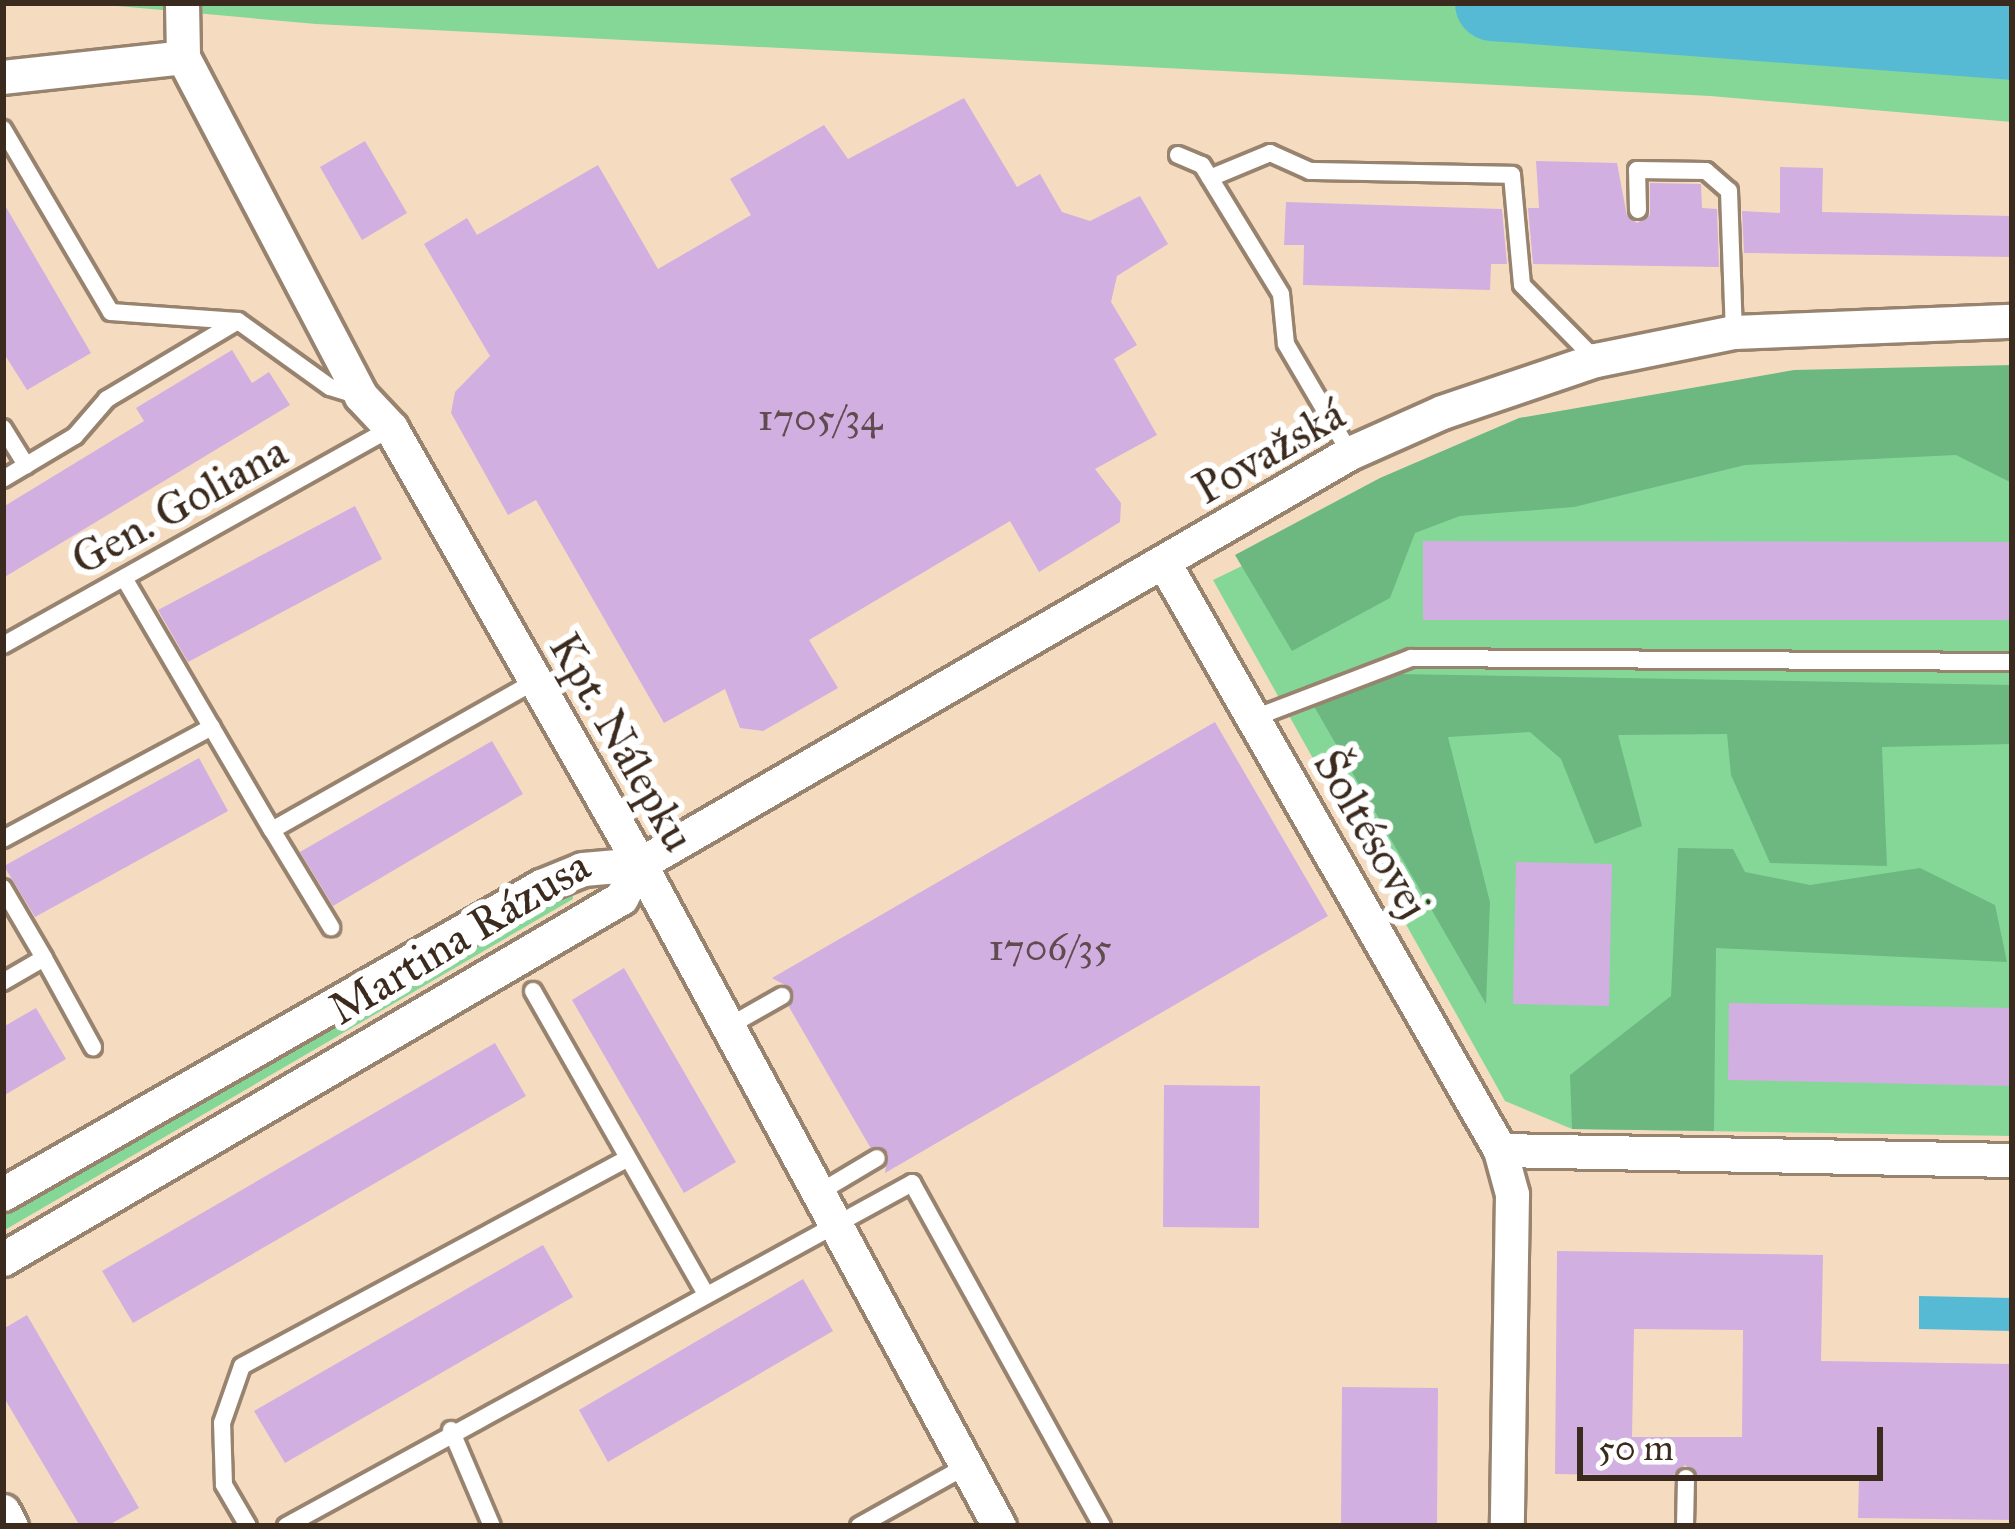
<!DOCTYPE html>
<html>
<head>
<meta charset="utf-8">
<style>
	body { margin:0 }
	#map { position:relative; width:2015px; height:1529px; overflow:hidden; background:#f5dcc0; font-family:"IM FELL Great Primer",serif }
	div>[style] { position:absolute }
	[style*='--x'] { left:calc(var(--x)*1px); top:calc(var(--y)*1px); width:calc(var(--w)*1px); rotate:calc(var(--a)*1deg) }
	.green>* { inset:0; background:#85d798 }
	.forest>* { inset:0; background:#6cb880 }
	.water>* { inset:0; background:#56bad5 }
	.river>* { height:75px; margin:-37.5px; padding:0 37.5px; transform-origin:37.5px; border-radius:37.5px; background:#56bad5 }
	.building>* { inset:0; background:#d1afe1 }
	.roads { filter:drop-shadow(3px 0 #98836f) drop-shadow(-3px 0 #98836f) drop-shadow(0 3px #98836f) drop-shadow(0 -3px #98836f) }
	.lane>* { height:16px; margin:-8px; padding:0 8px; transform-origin:8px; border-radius:8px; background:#fff }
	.street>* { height:33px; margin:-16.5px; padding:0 16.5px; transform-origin:16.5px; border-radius:16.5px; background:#fff }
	span { translate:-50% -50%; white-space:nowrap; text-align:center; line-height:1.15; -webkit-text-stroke:12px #fff; paint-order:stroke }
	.number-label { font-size:39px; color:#604b4f }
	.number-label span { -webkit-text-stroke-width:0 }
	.street-label { font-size:45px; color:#3b2a1e }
	.frame { position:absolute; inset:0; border:6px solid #3b2a1e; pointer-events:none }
	.scale { position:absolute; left:1577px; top:1427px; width:306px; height:54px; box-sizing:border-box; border:6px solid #3b2a1e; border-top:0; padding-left:15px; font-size:36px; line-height:42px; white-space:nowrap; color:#3b2a1e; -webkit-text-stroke:9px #fff; paint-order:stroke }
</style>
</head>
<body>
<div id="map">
	<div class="green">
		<div style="clip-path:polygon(84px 3px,2012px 3px,2012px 122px,1710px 96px,316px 24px)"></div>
		<div style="clip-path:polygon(2012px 378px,2012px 1136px,1572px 1129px,1505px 1101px,1213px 580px,1506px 439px)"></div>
		<div style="clip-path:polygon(572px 887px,573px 899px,3px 1231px,3px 1206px)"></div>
	</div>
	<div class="forest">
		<div style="clip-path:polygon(2012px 365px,2012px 483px,1956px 455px,1745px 465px,1574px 507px,1460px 516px,1415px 533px,1390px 598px,1292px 651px,1235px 555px,1380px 478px,1519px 418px,1794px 370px)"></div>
		<div style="clip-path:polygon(1338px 673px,2012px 685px,2012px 744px,1882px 747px,1887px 866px,1770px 863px,1731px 775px,1727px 734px,1618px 735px,1642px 826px,1595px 844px,1561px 759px,1530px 732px,1448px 737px,1490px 902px,1486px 1004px,1304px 689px)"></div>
		<div style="clip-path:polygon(1678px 848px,1733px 849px,1745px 872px,1810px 885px,1920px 868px,1995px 905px,2007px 962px,1716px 948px,1714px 1131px,1572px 1129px,1570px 1075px,1671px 996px)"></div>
	</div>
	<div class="water">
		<div style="clip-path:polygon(1919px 1296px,2012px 1298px,2012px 1331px,1919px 1329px)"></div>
	</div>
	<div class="river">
		<div style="--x:1492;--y:3;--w:521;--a:4.29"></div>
	</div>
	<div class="building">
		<div style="clip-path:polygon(964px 98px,1017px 187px,1040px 174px,1062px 212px,1090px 221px,1140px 196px,1168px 244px,1117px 276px,1111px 302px,1137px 345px,1114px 359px,1157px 435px,1095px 469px,1121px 503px,1120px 522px,1039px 572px,1010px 521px,809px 640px,838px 688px,763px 731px,740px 728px,725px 689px,664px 723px,536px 500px,508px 515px,451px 413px,455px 392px,490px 356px,424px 244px,467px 218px,477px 235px,598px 165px,658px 269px,751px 215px,730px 179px,824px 125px,848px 159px)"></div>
		<div style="clip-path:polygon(365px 141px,407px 213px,362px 240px,320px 167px)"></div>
		<div style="clip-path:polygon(1536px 161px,1617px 163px,1627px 216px,1637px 223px,1650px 215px,1650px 183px,1701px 184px,1702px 208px,1717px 209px,1719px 267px,1533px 264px,1528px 208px,1539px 208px)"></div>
		<div style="clip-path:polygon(1780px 167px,1823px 168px,1822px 212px,2012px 216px,2012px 257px,1744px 253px,1742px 211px,1780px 213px)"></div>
		<div style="clip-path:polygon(3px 202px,91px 353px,27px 390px,3px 352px)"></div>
		<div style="clip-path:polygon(1286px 202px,1502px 209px,1507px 264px,1491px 264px,1490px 290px,1303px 285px,1304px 245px,1284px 245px)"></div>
		<div style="clip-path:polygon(232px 350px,252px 383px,269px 372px,290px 405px,3px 578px,3px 507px,144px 421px,136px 408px)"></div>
		<div style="clip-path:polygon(355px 506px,382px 559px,188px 662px,158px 610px)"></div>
		<div style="clip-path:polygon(1423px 541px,2012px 542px,2012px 620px,1423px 620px)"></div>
		<div style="clip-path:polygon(1215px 722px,1328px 916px,885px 1173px,888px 1153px,870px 1147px,789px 1007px,792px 989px,772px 978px)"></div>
		<div style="clip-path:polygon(492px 741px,523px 794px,333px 906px,300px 852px)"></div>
		<div style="clip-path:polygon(199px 758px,228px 811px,35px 917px,4px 866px)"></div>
		<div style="clip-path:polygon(1516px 862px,1612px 864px,1609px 1006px,1513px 1004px)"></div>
		<div style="clip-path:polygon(624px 968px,736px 1162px,684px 1193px,572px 1000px)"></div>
		<div style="clip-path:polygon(1729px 1003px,2012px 1008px,2012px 1086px,1728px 1080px)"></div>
		<div style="clip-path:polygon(36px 1008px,66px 1059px,3px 1096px,3px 1027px)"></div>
		<div style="clip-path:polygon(495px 1043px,526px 1096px,133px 1323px,102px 1271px)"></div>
		<div style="clip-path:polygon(1164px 1085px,1260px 1086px,1259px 1228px,1163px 1227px)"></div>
		<div style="clip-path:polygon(543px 1245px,573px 1297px,285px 1463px,254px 1411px)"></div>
		<div style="clip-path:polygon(evenodd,1557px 1251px,1823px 1255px,1821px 1361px,2012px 1364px,2012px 1520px,1858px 1518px,1859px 1478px,1699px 1477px,1685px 1465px,1673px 1476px,1555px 1474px,1557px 1251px,1634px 1329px,1743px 1330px,1742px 1437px,1632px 1437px,1634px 1329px)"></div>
		<div style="clip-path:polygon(803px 1279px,833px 1331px,608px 1462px,579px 1410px)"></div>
		<div style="clip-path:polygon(27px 1315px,139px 1508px,107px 1526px,80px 1526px,3px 1396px,3px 1329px)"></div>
		<div style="clip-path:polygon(1342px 1387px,1438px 1388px,1437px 1526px,1341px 1526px)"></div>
	</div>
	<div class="roads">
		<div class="lane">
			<div style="--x:3;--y:129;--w:212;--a:59.5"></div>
			<div style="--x:111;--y:312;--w:127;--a:4.1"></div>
			<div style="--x:238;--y:321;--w:113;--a:35.7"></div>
			<div style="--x:330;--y:387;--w:31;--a:17"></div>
			<div style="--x:1178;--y:155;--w:26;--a:23"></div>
			<div style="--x:1202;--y:165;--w:151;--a:58.5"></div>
			<div style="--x:1281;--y:294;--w:50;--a:84.3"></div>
			<div style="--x:1286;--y:344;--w:126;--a:59.6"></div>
			<div style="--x:1210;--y:178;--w:65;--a:-22.6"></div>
			<div style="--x:1270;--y:153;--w:44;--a:24.2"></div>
			<div style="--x:1310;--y:171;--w:202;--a:1.1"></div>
			<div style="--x:1512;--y:175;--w:110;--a:84.8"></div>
			<div style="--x:1522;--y:285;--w:105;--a:45.4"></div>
			<div style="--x:1638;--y:210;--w:40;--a:-91.4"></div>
			<div style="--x:1637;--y:170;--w:69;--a:0.8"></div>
			<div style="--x:1706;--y:171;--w:30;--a:41"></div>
			<div style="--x:1729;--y:191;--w:141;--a:88"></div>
			<div style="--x:3;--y:428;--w:44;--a:58.1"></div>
			<div style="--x:3;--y:479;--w:84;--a:-30.8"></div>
			<div style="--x:75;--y:436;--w:49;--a:-49.1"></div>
			<div style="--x:107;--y:399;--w:152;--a:-30.8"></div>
			<div style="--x:124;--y:578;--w:292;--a:59.6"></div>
			<div style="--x:272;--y:830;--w:302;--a:-29.5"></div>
			<div style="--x:3;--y:645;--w:445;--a:-29.2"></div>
			<div style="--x:1254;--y:718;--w:168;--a:-20.9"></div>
			<div style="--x:1411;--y:658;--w:601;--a:0.38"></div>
			<div style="--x:272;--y:830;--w:114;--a:58.7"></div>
			<div style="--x:3;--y:839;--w:237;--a:-28.2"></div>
			<div style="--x:3;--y:888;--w:81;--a:59.6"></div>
			<div style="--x:44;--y:958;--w:48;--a:149.7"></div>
			<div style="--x:44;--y:958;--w:102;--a:61.2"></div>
			<div style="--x:533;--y:991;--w:348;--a:60.3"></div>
			<div style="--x:729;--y:1026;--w:61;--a:-29.5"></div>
			<div style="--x:820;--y:1192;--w:66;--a:-30.8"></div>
			<div style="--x:451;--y:1430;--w:104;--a:66.9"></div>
			<div style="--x:248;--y:1526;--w:48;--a:-120.3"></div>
			<div style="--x:224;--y:1485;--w:62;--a:-91.8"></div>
			<div style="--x:222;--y:1423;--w:60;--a:-70.7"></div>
			<div style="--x:242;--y:1366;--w:438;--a:-28.3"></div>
			<div style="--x:286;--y:1526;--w:714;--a:-28.72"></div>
			<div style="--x:912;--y:1183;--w:392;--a:61"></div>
			<div style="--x:859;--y:1526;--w:125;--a:-29.2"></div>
			<div style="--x:1685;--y:1526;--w:48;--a:-88.8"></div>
		</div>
		<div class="street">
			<div style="--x:182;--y:3;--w:54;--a:88.9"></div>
			<div style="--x:183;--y:57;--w:383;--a:62.3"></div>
			<div style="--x:361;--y:396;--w:44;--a:46.8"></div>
			<div style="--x:391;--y:428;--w:502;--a:60.27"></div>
			<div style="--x:640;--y:864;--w:753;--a:61.53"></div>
			<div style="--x:3;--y:77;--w:181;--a:-6.3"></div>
			<div style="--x:1164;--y:563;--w:676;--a:60.21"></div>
			<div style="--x:1500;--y:1150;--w:46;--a:74.7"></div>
			<div style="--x:1512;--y:1194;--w:332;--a:90.9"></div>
			<div style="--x:1500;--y:1150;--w:512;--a:1.12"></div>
			<div style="--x:3;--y:1194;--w:620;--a:-29.79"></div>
			<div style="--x:541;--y:886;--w:45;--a:-22"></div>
			<div style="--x:583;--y:869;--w:57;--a:-5"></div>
			<div style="--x:640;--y:864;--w:820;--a:-30.07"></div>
			<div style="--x:1350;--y:453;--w:101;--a:-24"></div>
			<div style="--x:1442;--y:412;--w:163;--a:-18.7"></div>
			<div style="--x:1596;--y:360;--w:141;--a:-11.5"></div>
			<div style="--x:1734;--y:332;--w:278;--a:-2.3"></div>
			<div style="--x:3;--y:1259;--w:716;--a:-30.29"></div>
			<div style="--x:621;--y:898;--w:39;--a:-61"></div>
			<div style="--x:3;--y:1511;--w:17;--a:62"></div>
		</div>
	</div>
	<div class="number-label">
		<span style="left:820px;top:417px">1705/34</span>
		<span style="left:1050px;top:947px">1706/35</span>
	</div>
	<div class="street-label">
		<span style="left:1269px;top:451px;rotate:-30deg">Považská</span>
		<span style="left:179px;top:505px;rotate:-29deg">Gen. Goliana</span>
		<span style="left:622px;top:742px;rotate:60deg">Kpt. Nálepku</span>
		<span style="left:1372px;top:834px;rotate:60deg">Šoltésovej</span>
		<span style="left:459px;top:937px;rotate:-31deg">Martina Rázusa</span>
	</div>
	<div class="frame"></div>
	<div class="scale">50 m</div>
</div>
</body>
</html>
